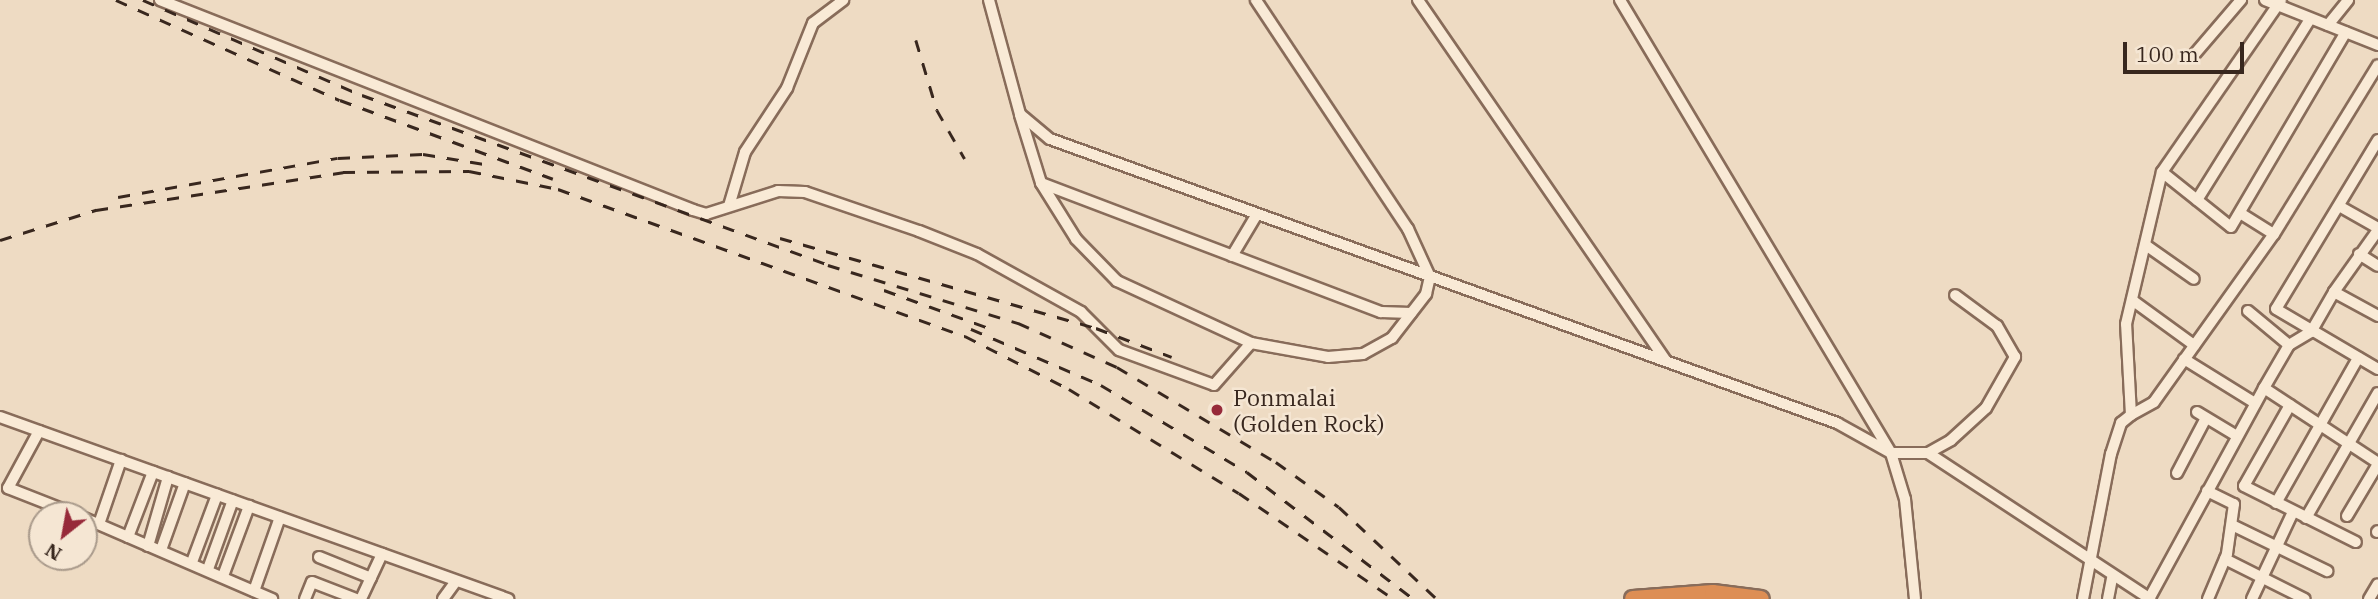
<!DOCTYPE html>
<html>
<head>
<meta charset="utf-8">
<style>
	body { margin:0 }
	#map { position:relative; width:2378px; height:599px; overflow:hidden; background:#eedbc3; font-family:"IBM Plex Serif",serif }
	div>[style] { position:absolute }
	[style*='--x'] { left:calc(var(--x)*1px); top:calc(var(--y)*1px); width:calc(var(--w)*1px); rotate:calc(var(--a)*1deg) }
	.roads { filter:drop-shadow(2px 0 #886c5a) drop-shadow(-2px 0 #886c5a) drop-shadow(0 2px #886c5a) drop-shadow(0 -2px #886c5a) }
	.minor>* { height:10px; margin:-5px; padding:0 5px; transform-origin:5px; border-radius:5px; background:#f9ead6 }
	.highway>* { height:16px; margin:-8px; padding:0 8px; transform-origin:8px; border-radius:8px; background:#dd8e54 }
	.rail>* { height:2.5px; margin-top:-1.25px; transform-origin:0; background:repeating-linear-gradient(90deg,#38271e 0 12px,transparent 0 24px) }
	.dots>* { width:19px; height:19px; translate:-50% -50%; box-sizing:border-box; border:4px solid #f5e6d3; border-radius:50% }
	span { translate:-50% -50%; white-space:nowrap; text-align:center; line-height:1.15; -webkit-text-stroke:5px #f5e6d3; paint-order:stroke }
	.poi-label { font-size:23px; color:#38271e }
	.left { translate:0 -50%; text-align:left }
	.north { position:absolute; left:28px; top:501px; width:70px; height:70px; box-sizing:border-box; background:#f5e6d3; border:2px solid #a99a8b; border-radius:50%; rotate:211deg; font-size:19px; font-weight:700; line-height:28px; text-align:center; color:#38271e }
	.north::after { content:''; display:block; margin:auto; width:24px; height:32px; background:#972a3a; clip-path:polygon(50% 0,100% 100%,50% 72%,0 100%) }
	.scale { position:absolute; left:2123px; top:42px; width:121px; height:32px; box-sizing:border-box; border:4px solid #38271e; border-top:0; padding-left:9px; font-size:21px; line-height:24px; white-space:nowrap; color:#38271e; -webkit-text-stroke:5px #f5e6d3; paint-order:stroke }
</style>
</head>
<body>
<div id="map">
	<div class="roads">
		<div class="minor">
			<div style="--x:160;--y:0;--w:573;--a:21.5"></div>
			<div style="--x:693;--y:210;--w:14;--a:17"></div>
			<div style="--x:706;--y:214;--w:76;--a:-17.7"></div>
			<div style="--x:778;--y:191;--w:27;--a:2"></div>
			<div style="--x:805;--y:192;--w:120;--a:18.9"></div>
			<div style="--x:919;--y:231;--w:62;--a:21.6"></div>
			<div style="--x:977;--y:254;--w:119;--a:29.1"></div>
			<div style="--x:1081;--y:312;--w:54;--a:45"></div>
			<div style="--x:1119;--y:350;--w:101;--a:20.2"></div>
			<div style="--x:1214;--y:385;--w:56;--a:-48.6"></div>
			<div style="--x:1251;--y:343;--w:78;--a:10.3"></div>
			<div style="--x:1328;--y:357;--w:35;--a:-5"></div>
			<div style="--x:1363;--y:354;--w:33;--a:-29"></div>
			<div style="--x:1392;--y:338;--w:56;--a:-52.3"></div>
			<div style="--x:1426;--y:294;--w:17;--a:-77"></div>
			<div style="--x:1430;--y:277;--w:53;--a:-114.6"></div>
			<div style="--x:1408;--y:229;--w:275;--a:-123.6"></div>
			<div style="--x:989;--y:0;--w:118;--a:74.8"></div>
			<div style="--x:1020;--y:114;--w:39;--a:40"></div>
			<div style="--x:1050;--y:139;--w:837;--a:19.84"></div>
			<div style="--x:1837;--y:423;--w:62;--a:29.1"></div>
			<div style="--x:1891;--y:453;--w:37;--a:0"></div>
			<div style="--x:1928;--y:453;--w:26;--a:-29"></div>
			<div style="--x:1951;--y:440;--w:47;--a:-42.4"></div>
			<div style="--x:1986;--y:408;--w:59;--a:-60.4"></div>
			<div style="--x:2015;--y:357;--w:36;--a:-120"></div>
			<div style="--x:1997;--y:326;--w:52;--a:-143.6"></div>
			<div style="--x:1418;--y:0;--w:438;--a:55.5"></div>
			<div style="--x:1620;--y:0;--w:528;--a:59.11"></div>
			<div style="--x:1891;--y:453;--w:48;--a:73.1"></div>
			<div style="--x:1905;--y:499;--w:100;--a:84.3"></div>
			<div style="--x:2265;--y:0;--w:122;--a:21.7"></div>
			<div style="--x:2328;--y:25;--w:32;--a:-51"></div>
			<div style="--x:2193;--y:56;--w:74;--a:-49.4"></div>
			<div style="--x:1020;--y:115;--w:71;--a:72.8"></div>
			<div style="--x:1041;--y:183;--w:66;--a:58"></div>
			<div style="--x:1076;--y:239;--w:59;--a:45.7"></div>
			<div style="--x:1117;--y:281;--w:148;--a:24.8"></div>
			<div style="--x:2378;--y:140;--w:197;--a:121.1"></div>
			<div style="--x:2276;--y:309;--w:118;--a:30.5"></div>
			<div style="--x:2162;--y:172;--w:88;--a:38.6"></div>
			<div style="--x:2231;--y:227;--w:226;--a:-59.5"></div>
			<div style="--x:1041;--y:183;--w:364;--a:20.8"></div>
			<div style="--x:1381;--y:312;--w:30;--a:2"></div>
			<div style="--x:2197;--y:200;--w:213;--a:-58"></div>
			<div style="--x:729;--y:206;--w:56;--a:-73.5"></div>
			<div style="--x:745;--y:152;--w:77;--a:-56.7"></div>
			<div style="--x:787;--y:88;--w:70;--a:-68.2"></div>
			<div style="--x:813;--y:23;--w:38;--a:-37"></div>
			<div style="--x:2339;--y:206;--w:45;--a:29.4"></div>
			<div style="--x:2240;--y:213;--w:40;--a:32"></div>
			<div style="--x:2378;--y:230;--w:76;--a:125.4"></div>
			<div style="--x:2334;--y:292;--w:50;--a:28.6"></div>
			<div style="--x:2147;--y:246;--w:57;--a:35.1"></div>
			<div style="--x:2359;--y:254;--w:22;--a:32"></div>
			<div style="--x:1232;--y:256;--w:49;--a:-59.2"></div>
			<div style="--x:2132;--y:300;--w:77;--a:36"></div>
			<div style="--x:2248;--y:311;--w:53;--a:39.7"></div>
			<div style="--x:2289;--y:345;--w:50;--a:120.2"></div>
			<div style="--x:2289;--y:345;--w:26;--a:-31"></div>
			<div style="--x:2311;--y:332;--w:46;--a:-60.1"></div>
			<div style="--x:2184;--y:359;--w:84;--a:31.8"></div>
			<div style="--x:2290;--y:405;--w:93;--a:119.6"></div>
			<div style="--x:2244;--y:486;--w:125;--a:26.6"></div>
			<div style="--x:2197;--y:412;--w:47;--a:31"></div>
			<div style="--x:2131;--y:415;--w:26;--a:-29"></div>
			<div style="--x:2154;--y:402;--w:206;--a:-54.5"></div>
			<div style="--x:2274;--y:234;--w:198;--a:-58.4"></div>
			<div style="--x:0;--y:417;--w:540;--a:19.71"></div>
			<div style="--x:39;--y:431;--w:65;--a:118.5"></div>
			<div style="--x:8;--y:488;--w:74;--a:21.4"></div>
			<div style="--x:1928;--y:453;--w:266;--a:33.3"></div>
			<div style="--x:2177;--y:473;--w:62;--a:-62.2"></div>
			<div style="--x:2207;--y:491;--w:30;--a:26"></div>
			<div style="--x:2234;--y:504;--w:50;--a:98"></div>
			<div style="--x:2227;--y:554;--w:49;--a:112.9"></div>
			<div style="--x:2276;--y:503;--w:167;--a:-60.5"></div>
			<div style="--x:2347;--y:516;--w:61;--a:-59.2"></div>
			<div style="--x:84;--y:518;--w:205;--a:23.3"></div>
			<div style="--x:2306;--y:518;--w:144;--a:-60.1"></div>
			<div style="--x:99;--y:524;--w:68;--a:-71"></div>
			<div style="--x:2232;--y:525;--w:106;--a:25.8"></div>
			<div style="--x:2377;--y:532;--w:1;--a:-45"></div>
			<div style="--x:128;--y:537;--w:70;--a:-69"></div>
			<div style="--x:148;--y:546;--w:72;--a:-73.8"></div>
			<div style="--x:161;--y:550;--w:71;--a:-70.3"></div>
			<div style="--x:319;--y:557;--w:56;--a:22"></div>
			<div style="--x:2225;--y:559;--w:89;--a:26.6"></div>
			<div style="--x:192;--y:562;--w:72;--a:-69.5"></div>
			<div style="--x:208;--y:569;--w:73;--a:-70.1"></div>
			<div style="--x:223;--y:576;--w:75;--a:-69.6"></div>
			<div style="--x:254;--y:591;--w:78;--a:-70.6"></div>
			<div style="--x:305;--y:599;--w:18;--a:-68"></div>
			<div style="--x:312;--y:582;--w:47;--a:21.1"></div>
			<div style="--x:361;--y:599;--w:50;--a:-65"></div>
			<div style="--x:443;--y:599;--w:22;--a:-54"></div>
			<div style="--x:2083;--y:599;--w:148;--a:-79.1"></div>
			<div style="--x:2111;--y:454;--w:33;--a:-72"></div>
			<div style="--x:2121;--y:423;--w:13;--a:-39"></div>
			<div style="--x:2131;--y:415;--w:91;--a:-93.1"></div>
			<div style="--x:2126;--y:324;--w:156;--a:-76.7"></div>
			<div style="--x:2162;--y:172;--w:209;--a:-55.3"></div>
			<div style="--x:2108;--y:599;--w:21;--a:-79"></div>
			<div style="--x:2149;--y:599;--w:240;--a:-61.4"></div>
			<div style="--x:2264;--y:388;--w:136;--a:33.3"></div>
			<div style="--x:2252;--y:599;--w:96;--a:-64.8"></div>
			<div style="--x:2369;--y:599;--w:17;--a:-59"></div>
		</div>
		<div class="highway">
			<div style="--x:1633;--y:599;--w:80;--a:-4.3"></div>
			<div style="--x:1713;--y:593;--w:48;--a:7.1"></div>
		</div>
	</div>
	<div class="rail">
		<div style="--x:116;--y:0;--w:245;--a:24.1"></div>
		<div style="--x:340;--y:100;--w:227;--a:20.3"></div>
		<div style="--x:143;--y:0;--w:239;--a:23.5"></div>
		<div style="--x:362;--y:95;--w:496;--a:20"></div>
		<div style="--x:828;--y:265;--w:199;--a:17"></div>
		<div style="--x:1018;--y:323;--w:108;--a:24"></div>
		<div style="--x:1117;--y:367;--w:185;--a:30.9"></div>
		<div style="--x:1276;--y:462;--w:77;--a:35.5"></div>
		<div style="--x:1339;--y:507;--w:134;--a:43.2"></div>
		<div style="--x:916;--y:40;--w:73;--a:73.3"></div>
		<div style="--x:937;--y:110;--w:56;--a:60.3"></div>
		<div style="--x:118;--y:197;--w:223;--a:-10.1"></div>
		<div style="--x:338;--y:158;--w:85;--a:-2.7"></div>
		<div style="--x:423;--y:154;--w:62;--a:9.3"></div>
		<div style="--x:780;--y:238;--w:329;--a:15.9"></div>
		<div style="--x:1096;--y:328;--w:81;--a:20.9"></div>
		<div style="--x:0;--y:240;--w:101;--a:-17.4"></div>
		<div style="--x:96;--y:210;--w:250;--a:-8.7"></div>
		<div style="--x:343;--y:172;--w:126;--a:-0.5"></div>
		<div style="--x:469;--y:171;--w:91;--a:11.4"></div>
		<div style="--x:558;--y:189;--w:433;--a:19.9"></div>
		<div style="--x:965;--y:336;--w:117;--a:27"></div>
		<div style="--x:1069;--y:389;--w:199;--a:31.5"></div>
		<div style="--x:1239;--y:493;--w:188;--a:34.4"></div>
		<div style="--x:884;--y:290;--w:109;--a:19.9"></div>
		<div style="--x:971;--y:329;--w:142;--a:23.3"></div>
		<div style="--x:1101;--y:385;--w:170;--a:30.8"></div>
		<div style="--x:1247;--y:472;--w:210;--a:37.3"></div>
	</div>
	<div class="dots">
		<div style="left:1217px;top:410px;background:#972a3a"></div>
	</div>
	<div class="poi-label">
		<span class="left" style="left:1233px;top:410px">Ponmalai<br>(Golden Rock)</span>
	</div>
	<div class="north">N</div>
	<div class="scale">100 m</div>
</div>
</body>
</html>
